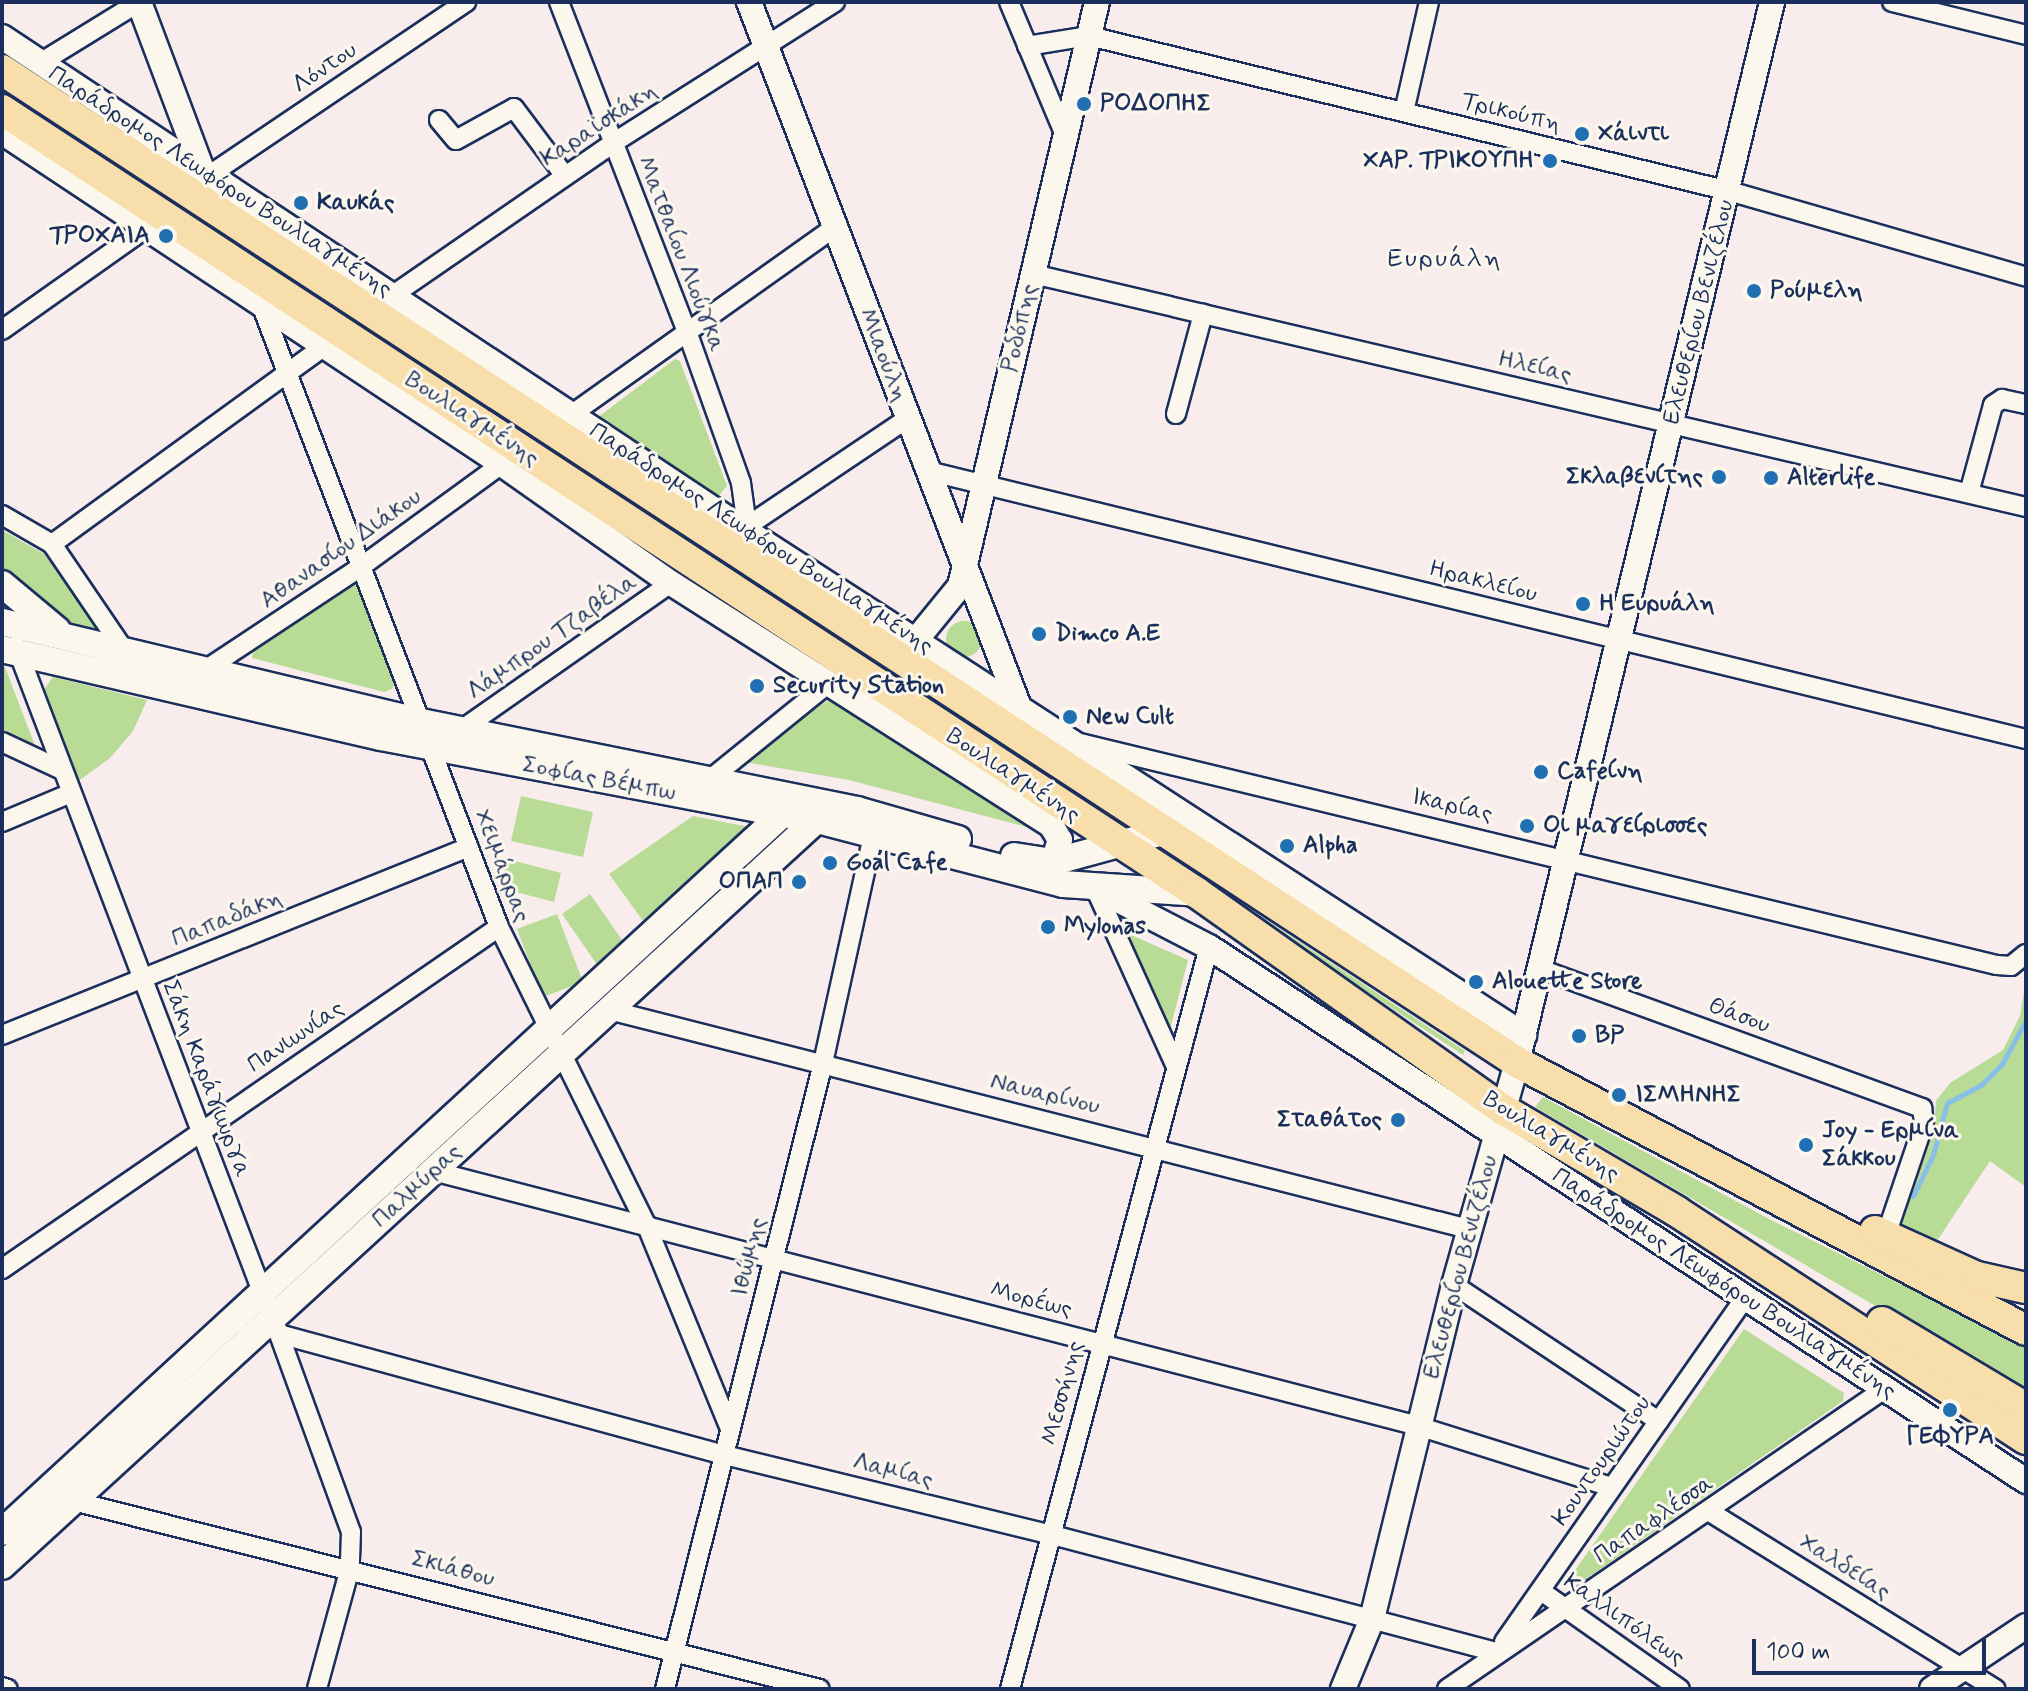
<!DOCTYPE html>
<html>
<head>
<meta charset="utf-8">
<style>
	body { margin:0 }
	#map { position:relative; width:2028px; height:1691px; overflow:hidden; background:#f8edec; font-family:Mynerve,sans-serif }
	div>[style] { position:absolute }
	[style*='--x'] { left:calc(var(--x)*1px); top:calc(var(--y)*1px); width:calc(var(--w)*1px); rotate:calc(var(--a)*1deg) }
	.green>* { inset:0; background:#b8db95 }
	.round { border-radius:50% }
	.stream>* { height:5px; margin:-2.5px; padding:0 2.5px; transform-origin:2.5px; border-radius:2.5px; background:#88bfe6 }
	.roads { filter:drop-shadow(2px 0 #1b2f5e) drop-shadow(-2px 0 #1b2f5e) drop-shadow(0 2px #1b2f5e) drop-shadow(0 -2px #1b2f5e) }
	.minor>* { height:18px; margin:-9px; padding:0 9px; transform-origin:9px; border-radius:9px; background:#fbf7ec }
	.tertiary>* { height:24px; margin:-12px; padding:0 12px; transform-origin:12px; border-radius:12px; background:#fbf7ec }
	.secondary>* { height:26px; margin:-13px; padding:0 13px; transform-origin:13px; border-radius:13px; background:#fbf7ec }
	.primary>* { height:30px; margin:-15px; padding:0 15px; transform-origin:15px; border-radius:15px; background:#f8deab }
	.dots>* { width:22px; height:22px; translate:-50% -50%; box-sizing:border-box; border:4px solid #fbf7ec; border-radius:50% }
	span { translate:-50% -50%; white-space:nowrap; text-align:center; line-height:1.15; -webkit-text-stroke:6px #fbf7ec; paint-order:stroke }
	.street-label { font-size:24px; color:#1b2f5e }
	.poi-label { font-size:24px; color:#1b2f5e; font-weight:700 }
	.left { translate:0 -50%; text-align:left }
	.right { translate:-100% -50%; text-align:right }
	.neighbourhood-label { font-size:26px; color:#1b2f5e; letter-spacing:2px }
	.frame { position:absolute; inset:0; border:4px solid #1b2f5e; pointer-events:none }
	.scale { position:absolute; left:1752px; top:1639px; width:234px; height:36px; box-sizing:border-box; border:4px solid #1b2f5e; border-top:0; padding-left:10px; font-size:24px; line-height:28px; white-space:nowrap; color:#1b2f5e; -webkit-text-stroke:6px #fbf7ec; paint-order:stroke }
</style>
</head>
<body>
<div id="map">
	<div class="green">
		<div style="clip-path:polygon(2px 88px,1060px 784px,1054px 792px,2px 97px)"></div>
		<div style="clip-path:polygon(675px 359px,680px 361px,727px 486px,715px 500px,597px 418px)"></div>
		<div style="clip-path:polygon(2px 530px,44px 554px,108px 634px,63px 629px,2px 572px)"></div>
		<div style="clip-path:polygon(353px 579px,361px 583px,396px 681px,392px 689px,384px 692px,252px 658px,253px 651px)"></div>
		<div class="round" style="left:946px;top:621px;width:36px;height:36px"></div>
		<div style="clip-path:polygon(2px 666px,5px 667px,37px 751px,2px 731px)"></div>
		<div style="clip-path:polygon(53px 677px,147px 700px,133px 731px,110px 758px,77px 782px,43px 691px)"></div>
		<div style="clip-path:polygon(833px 697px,1034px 829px,849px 780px,739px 761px)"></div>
		<div style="clip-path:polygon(521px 796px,593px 812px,583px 857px,511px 841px)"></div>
		<div style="clip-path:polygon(693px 816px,754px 828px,648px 928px,609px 874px)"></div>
		<div style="clip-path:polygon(507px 859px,561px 873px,554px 902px,500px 888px)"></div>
		<div style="clip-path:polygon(590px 894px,627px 947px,598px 966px,562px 914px)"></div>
		<div style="clip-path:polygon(1235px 905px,1248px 908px,1465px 1051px,1463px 1055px)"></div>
		<div style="clip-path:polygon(557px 914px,583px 982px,543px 997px,517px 929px)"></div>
		<div style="clip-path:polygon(1129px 934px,1188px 960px,1169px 1033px,1126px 940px)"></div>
		<div style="clip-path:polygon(2026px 980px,2026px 1187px,1990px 1161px,1933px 1247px,1900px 1229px,1934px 1130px,1936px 1101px,1950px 1083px,2003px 1050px,2020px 1016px)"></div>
		<div style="clip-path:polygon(1543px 1097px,1771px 1220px,2026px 1346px,2026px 1394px,1535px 1107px)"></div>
		<div style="clip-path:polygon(1744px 1329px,1844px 1393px,1843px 1401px,1577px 1585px,1571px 1584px,1569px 1579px)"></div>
	</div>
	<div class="stream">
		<div style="--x:1913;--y:1196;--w:46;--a:-64"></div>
		<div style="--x:1933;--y:1155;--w:54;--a:-74.9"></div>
		<div style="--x:1947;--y:1103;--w:40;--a:-28"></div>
		<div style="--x:1982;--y:1084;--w:28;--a:-45"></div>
		<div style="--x:2002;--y:1064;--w:50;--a:-61.4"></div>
	</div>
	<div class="roads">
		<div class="minor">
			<div style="--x:559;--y:2;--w:356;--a:68.8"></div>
			<div style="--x:688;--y:334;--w:158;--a:70.4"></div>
			<div style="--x:741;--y:483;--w:44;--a:82.2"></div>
			<div style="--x:1009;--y:2;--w:144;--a:67.2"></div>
			<div style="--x:1892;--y:2;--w:138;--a:13.8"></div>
			<div style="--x:1027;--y:46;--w:63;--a:-9.2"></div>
			<div style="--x:1089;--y:36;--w:659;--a:13.61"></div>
			<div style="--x:1729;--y:191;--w:309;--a:16.1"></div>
			<div style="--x:40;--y:63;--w:116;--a:-31.6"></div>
			<div style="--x:1404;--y:112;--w:113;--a:-77.2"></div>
			<div style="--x:439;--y:120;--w:26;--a:50"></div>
			<div style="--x:456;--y:140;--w:66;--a:-28.9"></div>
			<div style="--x:514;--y:108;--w:85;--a:53.1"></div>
			<div style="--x:211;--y:174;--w:308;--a:-34"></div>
			<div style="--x:1033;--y:274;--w:1020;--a:13.21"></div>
			<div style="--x:393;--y:295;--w:267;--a:-34.6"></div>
			<div style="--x:613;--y:143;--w:263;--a:-32.4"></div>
			<div style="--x:262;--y:307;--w:664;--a:69.08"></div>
			<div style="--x:499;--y:927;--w:331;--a:63.7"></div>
			<div style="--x:646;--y:1224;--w:222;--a:67.7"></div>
			<div style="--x:2;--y:330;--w:176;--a:-35.3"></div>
			<div style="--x:572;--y:414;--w:323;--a:-35.4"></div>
			<div style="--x:1176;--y:414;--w:104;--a:-74.9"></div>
			<div style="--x:928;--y:471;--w:1130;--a:13.72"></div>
			<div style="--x:1969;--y:493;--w:91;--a:-74.7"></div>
			<div style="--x:1993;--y:405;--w:11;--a:-34"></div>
			<div style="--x:2002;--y:399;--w:25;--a:12"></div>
			<div style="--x:2;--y:515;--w:58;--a:30.1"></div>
			<div style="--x:52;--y:544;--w:128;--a:55.8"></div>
			<div style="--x:743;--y:529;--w:197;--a:-33.9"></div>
			<div style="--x:52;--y:544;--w:337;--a:-36"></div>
			<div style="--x:16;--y:646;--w:702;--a:69.14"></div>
			<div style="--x:205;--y:670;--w:188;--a:-33.5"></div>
			<div style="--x:362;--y:566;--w:173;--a:-36.1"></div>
			<div style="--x:461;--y:730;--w:256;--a:-35"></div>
			<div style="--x:2;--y:742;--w:64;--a:25"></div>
			<div style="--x:1080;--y:743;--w:943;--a:13.61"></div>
			<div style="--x:1997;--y:965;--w:14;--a:4"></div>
			<div style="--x:2011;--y:966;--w:19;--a:-39"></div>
			<div style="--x:709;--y:780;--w:156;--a:-39"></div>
			<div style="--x:2;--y:822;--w:75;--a:-22.8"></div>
			<div style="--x:1095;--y:888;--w:193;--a:65.6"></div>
			<div style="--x:1540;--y:969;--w:407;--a:20"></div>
			<div style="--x:1922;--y:1108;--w:15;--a:82"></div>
			<div style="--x:1924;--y:1123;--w:118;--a:108.7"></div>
			<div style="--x:609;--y:1010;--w:887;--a:14.29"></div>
			<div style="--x:2;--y:1035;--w:503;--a:-21.93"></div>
			<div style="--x:433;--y:1171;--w:1017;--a:14.51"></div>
			<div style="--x:1418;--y:1426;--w:203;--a:17.5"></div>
			<div style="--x:2;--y:1269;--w:603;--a:-34.53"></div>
			<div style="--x:1454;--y:1285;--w:246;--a:33.6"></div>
			<div style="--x:276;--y:1326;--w:219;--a:70"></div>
			<div style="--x:351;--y:1532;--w:36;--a:92"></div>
			<div style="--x:350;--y:1568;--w:125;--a:105.3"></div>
			<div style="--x:279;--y:1334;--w:461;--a:15.2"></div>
			<div style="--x:724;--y:1455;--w:334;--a:13.7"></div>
			<div style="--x:1049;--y:1534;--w:463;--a:14.8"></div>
			<div style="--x:73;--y:1501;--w:770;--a:14.13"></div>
			<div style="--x:1710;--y:1512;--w:336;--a:31.8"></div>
			<div style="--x:1541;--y:1591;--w:170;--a:35.2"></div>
			<div style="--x:1504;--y:1642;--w:421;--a:-55"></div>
			<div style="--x:2;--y:1687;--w:6;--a:18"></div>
			<div style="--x:665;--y:1689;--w:646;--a:-75.83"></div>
			<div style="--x:823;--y:1063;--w:233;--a:-77.6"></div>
			<div style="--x:1010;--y:1689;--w:768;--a:-74.99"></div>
			<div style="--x:1447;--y:1689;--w:532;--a:-34.44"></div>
		</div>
		<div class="tertiary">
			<div style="--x:139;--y:2;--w:176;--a:69.4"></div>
			<div style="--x:749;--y:2;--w:755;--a:69.04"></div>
			<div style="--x:2;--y:37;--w:889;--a:33.58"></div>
			<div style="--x:743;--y:529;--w:931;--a:32.94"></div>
			<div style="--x:2;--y:132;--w:600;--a:33.58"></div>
			<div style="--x:502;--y:464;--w:207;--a:35.2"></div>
			<div style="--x:671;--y:583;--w:451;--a:32.5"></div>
			<div style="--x:1051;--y:825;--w:17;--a:59"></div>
			<div style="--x:1060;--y:840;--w:23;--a:108"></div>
			<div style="--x:916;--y:640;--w:70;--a:-50.8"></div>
			<div style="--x:960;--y:586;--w:600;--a:-76.8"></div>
			<div style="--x:1095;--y:888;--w:128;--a:27.4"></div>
			<div style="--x:1209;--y:947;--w:976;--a:33.17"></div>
			<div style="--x:1343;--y:1689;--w:76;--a:-67.5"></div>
			<div style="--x:1372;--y:1619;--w:344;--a:-76.2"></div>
			<div style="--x:1454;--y:1285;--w:232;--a:-74.2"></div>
			<div style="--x:1517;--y:1062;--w:1090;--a:-76.47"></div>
			<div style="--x:1932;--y:1689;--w:113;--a:-33.8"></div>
		</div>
		<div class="secondary">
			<div style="--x:2;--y:584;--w:72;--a:39.9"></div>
			<div style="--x:2;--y:622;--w:431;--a:13.4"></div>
			<div style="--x:421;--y:722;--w:445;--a:11.4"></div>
			<div style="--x:857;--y:810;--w:105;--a:16"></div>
			<div style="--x:2;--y:649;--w:389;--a:13.1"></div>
			<div style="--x:381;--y:737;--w:444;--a:10.8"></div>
			<div style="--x:817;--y:820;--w:254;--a:14.6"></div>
			<div style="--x:1063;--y:884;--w:134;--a:3.8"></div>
			<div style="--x:1014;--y:856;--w:39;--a:9"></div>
			<div style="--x:1053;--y:862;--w:114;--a:-15.3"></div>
			<div style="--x:2;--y:1532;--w:1072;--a:-42.62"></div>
			<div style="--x:2;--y:1566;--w:1116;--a:-42.49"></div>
		</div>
		<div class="primary">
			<div style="--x:2;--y:70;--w:1811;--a:33.22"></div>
			<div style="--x:1517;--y:1062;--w:575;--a:27.77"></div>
			<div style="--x:2;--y:110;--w:1429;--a:33.23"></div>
			<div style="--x:1197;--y:893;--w:376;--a:35.3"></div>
			<div style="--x:1504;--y:1110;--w:199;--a:30.4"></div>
			<div style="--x:1676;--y:1211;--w:418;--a:33.1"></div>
			<div style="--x:1875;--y:1231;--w:112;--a:24.3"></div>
			<div style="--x:1977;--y:1277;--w:50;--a:12.7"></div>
			<div style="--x:1882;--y:1322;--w:168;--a:30.8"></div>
		</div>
	</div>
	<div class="dots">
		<div style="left:1084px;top:104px;background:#1f6fb2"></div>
		<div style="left:1582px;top:134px;background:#1f6fb2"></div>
		<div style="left:1550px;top:161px;background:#1f6fb2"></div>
		<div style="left:301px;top:203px;background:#1f6fb2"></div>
		<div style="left:166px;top:236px;background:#1f6fb2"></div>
		<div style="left:1754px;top:291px;background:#1f6fb2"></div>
		<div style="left:1719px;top:477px;background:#1f6fb2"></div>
		<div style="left:1771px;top:478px;background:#1f6fb2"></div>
		<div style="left:1583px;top:604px;background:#1f6fb2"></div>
		<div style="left:1039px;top:634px;background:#1f6fb2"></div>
		<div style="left:757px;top:686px;background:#1f6fb2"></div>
		<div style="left:1070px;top:717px;background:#1f6fb2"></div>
		<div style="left:1541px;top:772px;background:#1f6fb2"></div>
		<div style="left:1527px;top:826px;background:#1f6fb2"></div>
		<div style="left:1287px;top:846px;background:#1f6fb2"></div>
		<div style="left:830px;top:863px;background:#1f6fb2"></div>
		<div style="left:799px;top:882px;background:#1f6fb2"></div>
		<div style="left:1048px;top:927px;background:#1f6fb2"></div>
		<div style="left:1476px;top:982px;background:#1f6fb2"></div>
		<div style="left:1579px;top:1036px;background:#1f6fb2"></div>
		<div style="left:1619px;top:1095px;background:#1f6fb2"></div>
		<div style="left:1398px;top:1120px;background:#1f6fb2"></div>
		<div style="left:1806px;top:1145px;background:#1f6fb2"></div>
		<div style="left:1950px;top:1410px;background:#1f6fb2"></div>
	</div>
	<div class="street-label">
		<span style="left:325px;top:68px;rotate:-34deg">Λόντου</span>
		<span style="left:1511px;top:113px;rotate:14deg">Τρικούπη</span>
		<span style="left:599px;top:125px;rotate:-33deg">Καραϊσκάκη</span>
		<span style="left:220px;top:182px;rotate:33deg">Παράδρομος Λεωφόρου Βουλιαγμένης</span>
		<span style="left:681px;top:254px;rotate:69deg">Ματθαίου Λιούγκα</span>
		<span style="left:1699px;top:312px;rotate:-76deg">Ελευθερίου Βενιζέλου</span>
		<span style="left:1020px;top:328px;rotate:-77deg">Ροδόπης</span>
		<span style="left:883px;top:355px;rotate:69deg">Μιαούλη</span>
		<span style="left:1535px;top:367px;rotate:13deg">Ηλείας</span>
		<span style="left:472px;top:419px;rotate:33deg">Βουλιαγμένης</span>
		<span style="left:761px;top:539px;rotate:33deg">Παράδρομος Λεωφόρου Βουλιαγμένης</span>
		<span style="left:341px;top:549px;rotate:-35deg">Αθανασίου Διάκου</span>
		<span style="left:1483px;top:582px;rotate:14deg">Ηρακλείου</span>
		<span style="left:552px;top:637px;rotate:-35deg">Λάμπρου Τζαβέλα</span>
		<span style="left:1013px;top:776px;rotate:33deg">Βουλιαγμένης</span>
		<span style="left:599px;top:779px;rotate:11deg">Σοφίας Βέμπω</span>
		<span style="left:1452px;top:806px;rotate:13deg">Ικαρίας</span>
		<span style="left:502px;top:866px;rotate:69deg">Χειμάρρας</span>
		<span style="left:227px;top:919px;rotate:-22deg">Παπαδάκη</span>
		<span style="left:1739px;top:1016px;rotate:20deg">Θάσου</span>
		<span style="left:296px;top:1037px;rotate:-34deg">Πανιωνίας</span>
		<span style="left:206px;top:1079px;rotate:69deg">Σάκη Καράγιωργα</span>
		<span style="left:1045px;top:1094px;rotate:14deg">Ναυαρίνου</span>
		<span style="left:1551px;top:1137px;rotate:31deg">Βουλιαγμένης</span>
		<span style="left:417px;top:1186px;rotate:-43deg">Παλμύρας</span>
		<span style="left:749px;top:1257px;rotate:-76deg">Ιθώμης</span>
		<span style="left:1461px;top:1267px;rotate:-75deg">Ελευθερίου Βενιζέλου</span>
		<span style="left:1724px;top:1284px;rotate:33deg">Παράδρομος Λεωφόρου Βουλιαγμένης</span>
		<span style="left:1031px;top:1300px;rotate:15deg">Μορέως</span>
		<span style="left:1063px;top:1393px;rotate:-75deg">Μεσσήνης</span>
		<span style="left:1602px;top:1461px;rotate:-55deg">Κουντουριώτου</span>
		<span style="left:893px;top:1471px;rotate:14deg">Λαμίας</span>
		<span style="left:1654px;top:1520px;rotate:-34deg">Παπαφλέσσα</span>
		<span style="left:1845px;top:1567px;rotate:32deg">Χαλδείας</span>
		<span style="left:453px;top:1569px;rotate:15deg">Σκιάθου</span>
		<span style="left:1624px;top:1620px;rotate:35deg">Καλλιπόλεως</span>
	</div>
	<div class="poi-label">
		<span class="left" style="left:1100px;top:104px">ΡΟΔΟΠΗΣ</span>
		<span class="left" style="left:1598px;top:134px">Χάιντι</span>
		<span class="right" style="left:1534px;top:161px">ΧΑΡ. ΤΡΙΚΟΥΠΗ</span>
		<span class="left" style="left:317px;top:203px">Καυκάς</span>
		<span class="right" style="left:150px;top:236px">ΤΡΟΧΑΙΑ</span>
		<span class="left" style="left:1770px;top:291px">Ρούμελη</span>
		<span class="right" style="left:1703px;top:477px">Σκλαβενίτης</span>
		<span class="left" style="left:1787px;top:478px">Alterlife</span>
		<span class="left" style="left:1599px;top:604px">Η Ευρυάλη</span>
		<span class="left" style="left:1055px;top:634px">Dimco Α.Ε</span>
		<span class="left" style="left:773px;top:686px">Security Station</span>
		<span class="left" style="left:1086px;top:717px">New Cult</span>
		<span class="left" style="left:1557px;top:772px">Cafeίνη</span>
		<span class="left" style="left:1543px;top:826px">Οι μαγείρισσες</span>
		<span class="left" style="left:1303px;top:846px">Alpha</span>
		<span class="left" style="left:846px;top:863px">Goal Cafe</span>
		<span class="right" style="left:783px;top:882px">ΟΠΑΠ</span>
		<span class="left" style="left:1064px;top:927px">Mylonas</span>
		<span class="left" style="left:1492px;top:982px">Alouette Store</span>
		<span class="left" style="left:1595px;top:1036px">BP</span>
		<span class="left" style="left:1635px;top:1095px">ΙΣΜΗΝΗΣ</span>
		<span class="right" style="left:1382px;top:1120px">Σταθάτος</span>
		<span class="left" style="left:1822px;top:1145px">Joy - Ερμίνα<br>Σάκκου</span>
		<span style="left:1950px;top:1437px">ΓΕΦΥΡΑ</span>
	</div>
	<div class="neighbourhood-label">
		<span style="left:1445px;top:260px">Ευρυάλη</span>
	</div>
	<div class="frame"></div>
	<div class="scale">100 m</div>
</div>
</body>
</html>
